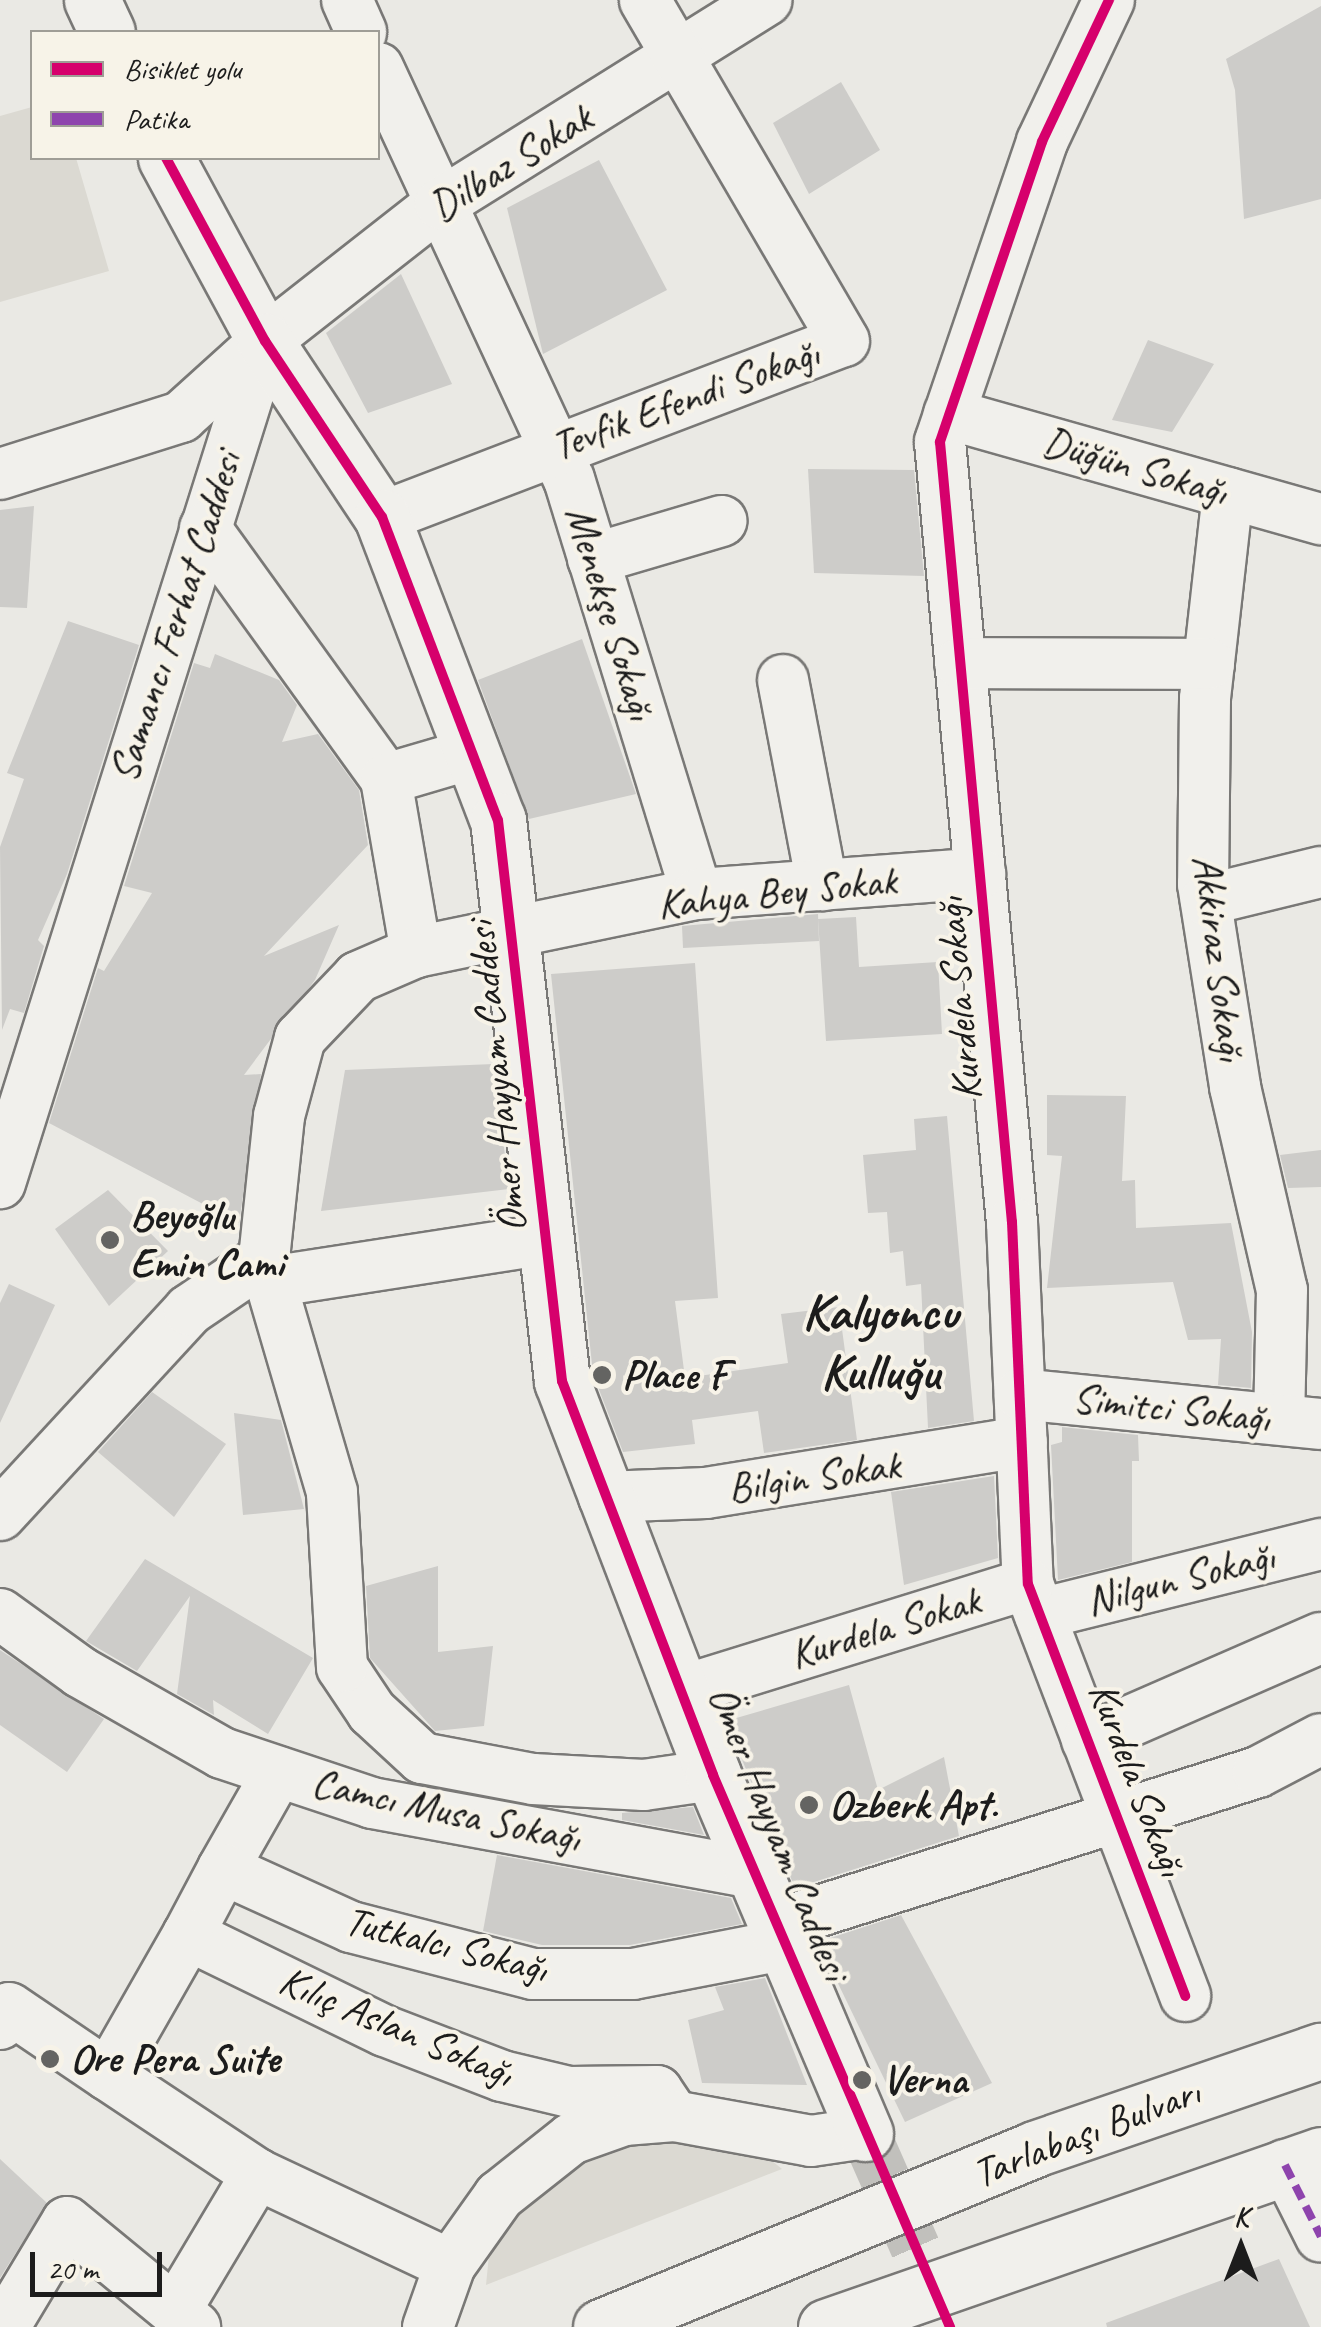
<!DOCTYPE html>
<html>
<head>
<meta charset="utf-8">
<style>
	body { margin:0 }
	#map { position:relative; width:1321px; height:2327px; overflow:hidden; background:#eae9e4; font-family:Caveat,sans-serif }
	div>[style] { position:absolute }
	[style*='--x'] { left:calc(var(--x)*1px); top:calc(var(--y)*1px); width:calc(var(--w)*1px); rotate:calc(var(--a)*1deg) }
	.green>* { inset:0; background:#dbd9d2 }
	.building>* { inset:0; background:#cdccc9 }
	.street-tunnel>* { height:50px; margin-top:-25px; transform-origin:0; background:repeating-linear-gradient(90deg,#c1c0bc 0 50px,transparent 0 75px) }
	.roads { filter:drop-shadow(2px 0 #797876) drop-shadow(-2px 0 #797876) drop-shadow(0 2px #797876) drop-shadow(0 -2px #797876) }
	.street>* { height:50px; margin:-25px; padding:0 25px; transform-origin:25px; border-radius:25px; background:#f1f0ec }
	.secondary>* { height:55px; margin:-27.5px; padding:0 27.5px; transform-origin:27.5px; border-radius:27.5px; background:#f1f0ec }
	.primary>* { height:55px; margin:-27.5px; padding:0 27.5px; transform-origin:27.5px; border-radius:27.5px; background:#f1f0ec }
	.quiet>* { height:8px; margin-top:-4px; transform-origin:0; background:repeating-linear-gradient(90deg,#8e44ad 0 15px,transparent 0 23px) }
	.cycleway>* { height:10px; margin:-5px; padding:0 5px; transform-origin:5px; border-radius:5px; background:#d6006c }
	.dots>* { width:28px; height:28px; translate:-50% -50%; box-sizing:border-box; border:5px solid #f7f3e8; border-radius:50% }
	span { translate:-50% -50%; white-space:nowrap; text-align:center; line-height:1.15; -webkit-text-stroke:8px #f7f3e8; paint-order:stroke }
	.street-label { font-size:42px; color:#1c1c1c }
	.poi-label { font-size:42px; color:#1c1c1c; font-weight:700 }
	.left { translate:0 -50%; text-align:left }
	.district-label { font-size:52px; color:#1c1c1c; font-weight:700 }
	.legend { position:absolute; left:30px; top:30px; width:350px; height:130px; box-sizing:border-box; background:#f7f3e8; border:2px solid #9f9d96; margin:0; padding:12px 18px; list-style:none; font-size:30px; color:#1c1c1c }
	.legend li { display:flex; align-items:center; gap:20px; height:50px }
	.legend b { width:50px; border:2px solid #9f9d96 }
	.north { position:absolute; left:1191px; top:2197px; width:100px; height:100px; -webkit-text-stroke:8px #f7f3e8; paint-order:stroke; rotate:0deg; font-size:28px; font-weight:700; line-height:40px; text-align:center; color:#1c1c1c }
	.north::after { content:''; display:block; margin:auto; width:35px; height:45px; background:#1c1c1c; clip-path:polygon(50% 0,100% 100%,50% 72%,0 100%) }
	.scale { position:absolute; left:30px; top:2252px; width:132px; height:45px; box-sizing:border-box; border:5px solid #1c1c1c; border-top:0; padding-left:12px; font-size:30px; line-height:35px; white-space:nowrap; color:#1c1c1c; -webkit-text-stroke:8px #f7f3e8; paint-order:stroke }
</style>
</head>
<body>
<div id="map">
	<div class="green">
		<div style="clip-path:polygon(32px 107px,32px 158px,76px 158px,109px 271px,0 302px,0 116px)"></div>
		<div style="clip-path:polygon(750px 2143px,782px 2169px,486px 2285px,489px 2255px,541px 2175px,617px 2144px)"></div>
	</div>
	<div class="building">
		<div style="clip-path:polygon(1321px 6px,1321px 199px,1244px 219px,1235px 90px,1226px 59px)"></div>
		<div style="clip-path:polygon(841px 82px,880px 150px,809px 194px,773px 123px)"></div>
		<div style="clip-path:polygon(599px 160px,667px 290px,543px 354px,507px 208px)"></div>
		<div style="clip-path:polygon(401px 274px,452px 384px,368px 413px,326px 333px)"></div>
		<div style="clip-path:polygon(1148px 340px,1214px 364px,1172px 432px,1112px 420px)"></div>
		<div style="clip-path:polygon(808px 469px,914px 470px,924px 576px,814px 573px)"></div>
		<div style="clip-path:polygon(34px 506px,27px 608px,0 607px,0 510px)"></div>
		<div style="clip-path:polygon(68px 621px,139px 645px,67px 874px,38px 940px,44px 946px,24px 1013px,10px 1009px,2px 1030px,0 847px,24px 779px,7px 773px)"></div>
		<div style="clip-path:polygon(582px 639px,636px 794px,529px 819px,478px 680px)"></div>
		<div style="clip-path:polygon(215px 654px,279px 680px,297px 705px,282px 742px,318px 734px,359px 790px,368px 845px,264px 956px,339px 925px,315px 980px,244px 1075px,261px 1074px,239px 1223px,49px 1123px,98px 968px,104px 971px,152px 893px,124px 886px,194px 663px,210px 668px)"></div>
		<div style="clip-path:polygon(818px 914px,819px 941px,683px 948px,682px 926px)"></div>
		<div style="clip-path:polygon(856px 917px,859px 967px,938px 962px,942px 1034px,826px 1041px,818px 919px)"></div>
		<div style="clip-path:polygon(695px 963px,718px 1298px,675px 1301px,685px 1378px,788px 1363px,781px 1314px,839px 1307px,857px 1440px,764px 1453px,758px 1411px,692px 1420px,695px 1444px,623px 1452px,593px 1374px,551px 974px)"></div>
		<div style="clip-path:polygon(494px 1064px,509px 1189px,321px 1211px,345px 1070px)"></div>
		<div style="clip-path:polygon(1047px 1095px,1126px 1096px,1122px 1181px,1135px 1180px,1136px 1228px,1231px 1223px,1252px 1332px,1251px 1388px,1218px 1385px,1221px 1339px,1188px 1340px,1173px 1282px,1047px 1288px,1062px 1156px,1047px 1155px)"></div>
		<div style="clip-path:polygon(947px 1116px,974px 1421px,928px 1428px,921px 1284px,906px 1286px,903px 1251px,890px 1253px,887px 1212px,868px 1213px,863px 1155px,916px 1150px,914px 1119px)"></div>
		<div style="clip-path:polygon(1321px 1150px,1321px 1187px,1288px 1188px,1280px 1155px)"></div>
		<div style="clip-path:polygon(108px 1190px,168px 1251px,109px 1306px,55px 1229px)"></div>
		<div style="clip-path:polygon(9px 1284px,55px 1305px,0 1423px,0 1303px)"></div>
		<div style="clip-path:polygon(152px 1392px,226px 1444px,174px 1517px,98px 1452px)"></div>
		<div style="clip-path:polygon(234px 1413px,281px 1420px,304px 1509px,243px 1515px)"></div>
		<div style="clip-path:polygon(1062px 1427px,1138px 1435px,1139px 1461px,1132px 1461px,1132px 1562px,1058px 1580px,1051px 1445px,1062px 1442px)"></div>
		<div style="clip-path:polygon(994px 1476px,998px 1558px,904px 1585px,891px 1492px)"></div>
		<div style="clip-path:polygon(145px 1559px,313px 1658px,268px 1734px,213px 1700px,214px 1715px,177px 1694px,190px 1596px,137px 1671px,86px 1641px)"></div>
		<div style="clip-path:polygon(438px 1566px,438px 1652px,493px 1646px,484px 1726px,435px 1731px,370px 1658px,366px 1586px)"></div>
		<div style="clip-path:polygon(0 1650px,104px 1719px,67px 1772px,0 1725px)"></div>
		<div style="clip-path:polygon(849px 1685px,878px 1790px,944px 1757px,959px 1836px,795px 1888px,726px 1721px)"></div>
		<div style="clip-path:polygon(693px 1807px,704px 1835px,622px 1820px,622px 1813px)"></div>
		<div style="clip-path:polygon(497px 1855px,731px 1898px,742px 1924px,630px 1945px,542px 1945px,483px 1931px)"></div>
		<div style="clip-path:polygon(901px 1915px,992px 2083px,905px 2122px,818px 1942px)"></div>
		<div style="clip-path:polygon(765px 1978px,807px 2085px,702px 2083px,688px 2020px,724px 2010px,715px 1987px)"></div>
		<div style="clip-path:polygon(0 2159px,47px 2203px,0 2278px)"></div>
		<div style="clip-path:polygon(1279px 2259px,1310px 2327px,1107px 2327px,1106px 2323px)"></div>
	</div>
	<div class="street-tunnel">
		<div style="--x:865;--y:2133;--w:212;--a:66.3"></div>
	</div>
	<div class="roads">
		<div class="street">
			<div style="--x:347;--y:0;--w:35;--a:66"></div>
			<div style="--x:1109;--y:0;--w:157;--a:115.3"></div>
			<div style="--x:1042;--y:142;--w:317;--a:108.8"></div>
			<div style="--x:940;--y:442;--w:783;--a:84.73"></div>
			<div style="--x:1012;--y:1222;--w:362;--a:87.5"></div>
			<div style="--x:1028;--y:1584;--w:441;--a:69.1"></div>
			<div style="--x:378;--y:68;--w:453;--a:65.1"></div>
			<div style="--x:569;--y:479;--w:434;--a:72.9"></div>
			<div style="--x:265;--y:341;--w:222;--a:-38.1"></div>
			<div style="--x:440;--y:204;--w:385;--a:-32"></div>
			<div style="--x:949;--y:414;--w:387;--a:15.8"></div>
			<div style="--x:0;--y:474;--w:190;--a:-17.5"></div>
			<div style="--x:181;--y:417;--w:113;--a:-42.1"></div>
			<div style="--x:265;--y:341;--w:883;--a:107.47"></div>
			<div style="--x:1228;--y:493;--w:207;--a:96.4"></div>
			<div style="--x:1205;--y:699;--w:185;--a:90.6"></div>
			<div style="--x:1203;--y:884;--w:206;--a:81"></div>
			<div style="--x:1235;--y:1087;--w:208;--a:77"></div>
			<div style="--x:1282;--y:1290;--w:129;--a:91.3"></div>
			<div style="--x:382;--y:517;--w:494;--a:-20.9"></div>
			<div style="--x:844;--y:341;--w:395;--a:-120.3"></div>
			<div style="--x:205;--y:528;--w:309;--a:54.2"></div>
			<div style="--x:386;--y:779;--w:89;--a:-16.4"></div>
			<div style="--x:593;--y:559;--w:134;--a:-16.5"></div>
			<div style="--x:960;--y:663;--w:249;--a:0.2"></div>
			<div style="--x:783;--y:680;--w:209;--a:79.2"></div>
			<div style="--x:386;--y:779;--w:176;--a:80.2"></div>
			<div style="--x:1206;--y:900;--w:118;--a:-13.7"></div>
			<div style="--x:270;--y:1282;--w:280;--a:-8.8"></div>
			<div style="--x:1020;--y:1394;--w:302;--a:5.7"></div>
			<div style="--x:604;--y:1497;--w:102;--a:-2.2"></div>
			<div style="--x:706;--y:1493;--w:320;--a:-9.2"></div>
			<div style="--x:0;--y:1515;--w:279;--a:-47.3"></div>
			<div style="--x:189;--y:1310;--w:91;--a:-34.2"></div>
			<div style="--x:0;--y:1614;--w:99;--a:35.9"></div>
			<div style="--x:80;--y:1672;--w:163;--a:29.7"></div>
			<div style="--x:222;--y:1753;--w:158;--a:18.4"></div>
			<div style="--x:372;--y:1803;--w:387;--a:10.4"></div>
			<div style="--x:1040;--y:1614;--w:290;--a:-14"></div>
			<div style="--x:685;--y:1690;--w:359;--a:-17.2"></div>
			<div style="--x:1087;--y:1740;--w:255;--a:-23.6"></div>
			<div style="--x:278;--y:1772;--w:112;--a:119.6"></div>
			<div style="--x:223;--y:1869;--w:141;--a:24.4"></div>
			<div style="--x:351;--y:1927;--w:188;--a:14.5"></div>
			<div style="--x:533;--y:1974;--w:100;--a:0"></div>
			<div style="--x:633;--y:1974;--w:158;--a:-11"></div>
			<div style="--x:713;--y:1775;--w:70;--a:171.8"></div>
			<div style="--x:644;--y:1785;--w:111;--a:-176.9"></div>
			<div style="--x:533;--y:1779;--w:113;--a:-169.3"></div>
			<div style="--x:422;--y:1758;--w:68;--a:-137.4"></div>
			<div style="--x:372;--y:1712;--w:54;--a:-123.7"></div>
			<div style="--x:342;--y:1667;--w:175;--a:-93.3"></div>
			<div style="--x:332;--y:1492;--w:243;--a:-106.3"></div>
			<div style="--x:264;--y:1259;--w:144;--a:-84"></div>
			<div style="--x:279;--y:1116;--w:81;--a:-74.9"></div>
			<div style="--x:300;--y:1038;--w:84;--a:-46.4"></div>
			<div style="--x:358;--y:977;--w:63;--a:-23.3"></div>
			<div style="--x:416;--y:952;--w:287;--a:-11.7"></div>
			<div style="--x:697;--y:894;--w:284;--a:-4.2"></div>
			<div style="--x:223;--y:1869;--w:75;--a:117.9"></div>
			<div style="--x:188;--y:1935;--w:219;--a:26"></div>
			<div style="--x:385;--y:2031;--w:125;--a:21"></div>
			<div style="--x:502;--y:2076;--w:69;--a:13.4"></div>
			<div style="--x:569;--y:2092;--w:88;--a:-0.7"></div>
			<div style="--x:657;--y:2091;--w:30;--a:56"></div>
			<div style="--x:778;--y:1924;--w:503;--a:-17.57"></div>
			<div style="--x:1258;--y:1772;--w:71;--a:-27.6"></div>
			<div style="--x:188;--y:1935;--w:161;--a:119.7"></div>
			<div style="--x:108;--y:2075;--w:179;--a:33.6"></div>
			<div style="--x:257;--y:2174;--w:213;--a:25.2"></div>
			<div style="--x:0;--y:2024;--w:18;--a:-61"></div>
			<div style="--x:9;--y:2008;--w:120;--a:34.1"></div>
			<div style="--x:1285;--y:2165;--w:80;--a:63.4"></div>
			<div style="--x:175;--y:2311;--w:160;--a:-59.1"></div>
			<div style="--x:4;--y:2327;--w:122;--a:-59"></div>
			<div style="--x:67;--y:2222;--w:166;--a:39.4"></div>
			<div style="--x:428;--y:2327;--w:66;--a:-70.5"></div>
			<div style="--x:450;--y:2265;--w:85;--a:-54.6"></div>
			<div style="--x:499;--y:2196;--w:92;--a:-38.4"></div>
			<div style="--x:571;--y:2139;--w:56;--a:-19.7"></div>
			<div style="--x:624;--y:2120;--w:50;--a:-4.6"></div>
			<div style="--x:674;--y:2116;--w:139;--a:10.3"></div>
			<div style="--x:811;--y:2141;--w:55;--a:-8.4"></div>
		</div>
		<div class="secondary">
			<div style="--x:92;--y:0;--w:35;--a:65"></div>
			<div style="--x:166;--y:158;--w:208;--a:61.6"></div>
			<div style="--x:265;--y:341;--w:211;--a:56.4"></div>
			<div style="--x:382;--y:517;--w:324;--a:69.1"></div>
			<div style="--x:498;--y:820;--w:565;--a:83.49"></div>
			<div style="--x:562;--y:1381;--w:422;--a:69"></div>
			<div style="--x:713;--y:1775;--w:389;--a:67"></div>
		</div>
		<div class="primary">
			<div style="--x:601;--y:2327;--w:468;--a:-22.3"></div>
			<div style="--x:1034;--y:2149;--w:303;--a:-18.9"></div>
			<div style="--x:826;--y:2327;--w:524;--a:-19.16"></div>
		</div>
	</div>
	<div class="quiet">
		<div style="--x:1285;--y:2165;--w:80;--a:63.4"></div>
	</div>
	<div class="cycleway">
		<div style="--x:1109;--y:0;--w:157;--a:115.3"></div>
		<div style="--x:1042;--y:142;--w:317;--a:108.8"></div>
		<div style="--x:940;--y:442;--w:783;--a:84.73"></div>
		<div style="--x:1012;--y:1222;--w:362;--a:87.5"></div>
		<div style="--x:1028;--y:1584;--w:441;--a:69.1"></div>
		<div style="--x:166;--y:158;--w:208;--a:61.6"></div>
		<div style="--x:265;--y:341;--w:211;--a:56.4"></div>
		<div style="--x:382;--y:517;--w:324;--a:69.1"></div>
		<div style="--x:498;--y:820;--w:565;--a:83.49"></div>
		<div style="--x:562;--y:1381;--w:422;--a:69"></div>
		<div style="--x:713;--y:1775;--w:601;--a:66.76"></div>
	</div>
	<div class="dots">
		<div style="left:110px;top:1240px;background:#646462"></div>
		<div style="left:602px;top:1375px;background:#646462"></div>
		<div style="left:809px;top:1805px;background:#646462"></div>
		<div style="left:50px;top:2059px;background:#646462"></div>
		<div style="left:862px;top:2080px;background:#646462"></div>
	</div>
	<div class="street-label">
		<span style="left:511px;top:163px;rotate:-32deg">Dilbaz Sokak</span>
		<span style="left:685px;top:400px;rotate:-20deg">Tevfik Efendi Sokağı</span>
		<span style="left:1135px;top:467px;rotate:16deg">Düğün Sokağı</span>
		<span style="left:610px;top:613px;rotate:73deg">Menekşe Sokağı</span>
		<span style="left:176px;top:617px;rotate:-72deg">Samancı Ferhat Caddesi</span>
		<span style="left:777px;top:893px;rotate:-6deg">Kahya Bey Sokak</span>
		<span style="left:1219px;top:958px;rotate:83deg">Akkiraz Sokağı</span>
		<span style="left:959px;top:999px;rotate:-95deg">Kurdela Sokağı</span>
		<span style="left:497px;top:1077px;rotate:-96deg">Ömer Hayyam Caddesi</span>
		<span style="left:1171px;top:1409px;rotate:6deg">Simitci Sokağı</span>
		<span style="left:814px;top:1477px;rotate:-8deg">Bilgin Sokak</span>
		<span style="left:1180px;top:1579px;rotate:-14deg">Nilgun Sokağı</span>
		<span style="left:885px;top:1628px;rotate:-17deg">Kurdela Sokak</span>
		<span style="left:1137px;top:1779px;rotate:69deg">Kurdela Sokağı</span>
		<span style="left:446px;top:1811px;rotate:12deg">Camcı Musa Sokağı</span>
		<span style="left:778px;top:1833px;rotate:68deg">Ömer Hayyam Caddesi</span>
		<span style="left:446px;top:1945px;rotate:14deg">Tutkalcı Sokağı</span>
		<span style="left:396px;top:2027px;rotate:23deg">Kılıç Aslan Sokağı</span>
		<span style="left:1086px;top:2133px;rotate:-21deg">Tarlabaşı Bulvarı</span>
	</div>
	<div class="poi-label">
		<span class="left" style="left:130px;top:1240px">Beyoğlu<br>Emin Cami</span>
		<span class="left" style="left:622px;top:1375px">Place F</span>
		<span class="left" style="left:829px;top:1805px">Ozberk Apt.</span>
		<span class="left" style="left:70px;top:2059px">Ore Pera Suite</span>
		<span class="left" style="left:882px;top:2080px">Verna</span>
	</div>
	<div class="district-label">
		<span style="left:880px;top:1343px">Kalyoncu<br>Kulluğu</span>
	</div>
	<ul class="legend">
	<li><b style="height:12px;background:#d6006c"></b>Bisiklet yolu</li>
	<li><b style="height:12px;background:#8e44ad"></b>Patika</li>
	</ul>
	<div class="north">K</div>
	<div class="scale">20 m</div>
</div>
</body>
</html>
